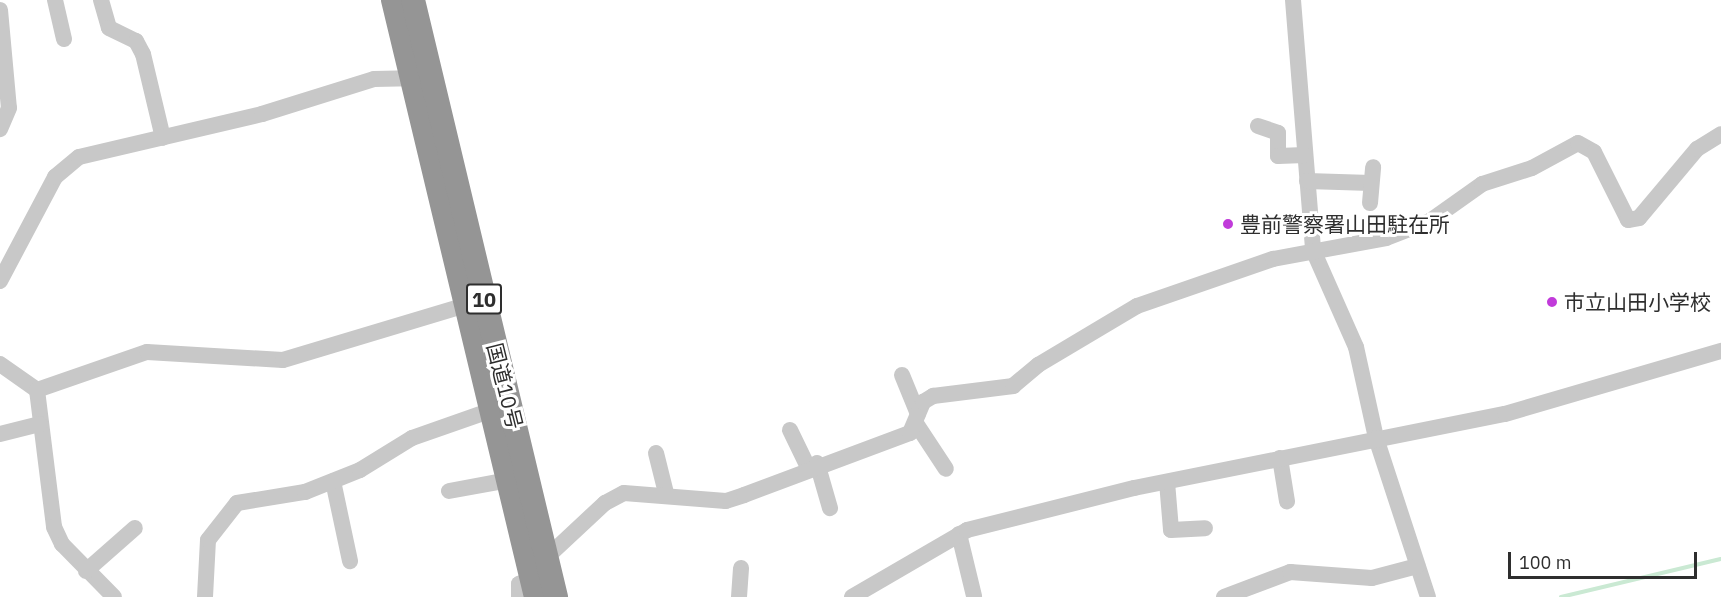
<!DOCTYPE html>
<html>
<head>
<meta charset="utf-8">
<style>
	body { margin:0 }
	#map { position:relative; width:1721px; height:597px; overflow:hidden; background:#fff; font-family:"IBM Plex Sans","Noto Sans JP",sans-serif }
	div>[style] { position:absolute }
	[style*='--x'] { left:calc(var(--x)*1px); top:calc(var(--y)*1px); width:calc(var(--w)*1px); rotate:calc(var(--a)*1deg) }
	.stream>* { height:4px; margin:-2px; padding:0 2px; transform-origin:2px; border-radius:2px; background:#cae9d3 }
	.minor>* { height:16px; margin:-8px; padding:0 8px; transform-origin:8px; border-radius:8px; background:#c8c8c8 }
	.highway>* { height:24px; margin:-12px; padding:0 12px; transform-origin:12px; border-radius:12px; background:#959595 }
	.dots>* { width:16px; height:16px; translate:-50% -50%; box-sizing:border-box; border:3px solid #fff; border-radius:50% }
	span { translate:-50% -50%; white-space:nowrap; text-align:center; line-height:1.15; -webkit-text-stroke:6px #fff; paint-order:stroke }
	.shield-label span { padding:2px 4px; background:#fff; border:2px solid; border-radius:4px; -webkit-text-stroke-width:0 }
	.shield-label { font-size:20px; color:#2e2e2e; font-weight:700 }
	.poi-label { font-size:21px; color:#2e2e2e }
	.left { translate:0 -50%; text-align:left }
	.street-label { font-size:21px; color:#2e2e2e }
	.scale { position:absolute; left:1508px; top:552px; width:189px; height:27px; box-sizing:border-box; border:3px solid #2e2e2e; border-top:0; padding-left:8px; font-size:18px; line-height:21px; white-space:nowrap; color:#2e2e2e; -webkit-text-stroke:4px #fff; paint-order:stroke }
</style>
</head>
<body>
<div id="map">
	<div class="stream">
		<div style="--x:1561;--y:597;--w:164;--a:-13.4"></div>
	</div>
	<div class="minor">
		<div style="--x:55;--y:0;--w:40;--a:77"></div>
		<div style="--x:101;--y:0;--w:29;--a:74"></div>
		<div style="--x:109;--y:28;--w:30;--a:26"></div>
		<div style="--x:136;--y:41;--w:15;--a:62"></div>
		<div style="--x:143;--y:54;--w:86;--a:76.6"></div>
		<div style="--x:1293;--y:0;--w:251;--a:85.4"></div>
		<div style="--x:1313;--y:250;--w:106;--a:66.1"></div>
		<div style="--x:1356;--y:347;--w:93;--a:77.6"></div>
		<div style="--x:1376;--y:438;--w:167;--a:71.9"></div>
		<div style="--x:0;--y:10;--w:98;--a:84.8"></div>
		<div style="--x:9;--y:108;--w:23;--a:113"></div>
		<div style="--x:1258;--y:126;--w:21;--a:19"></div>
		<div style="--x:1278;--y:133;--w:23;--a:90"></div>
		<div style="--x:1278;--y:156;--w:27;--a:-2"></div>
		<div style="--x:1307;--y:181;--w:64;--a:1.8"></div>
		<div style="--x:1370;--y:203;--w:36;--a:-85"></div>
		<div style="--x:0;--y:281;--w:118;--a:-62.1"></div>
		<div style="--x:55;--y:177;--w:31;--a:-40"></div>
		<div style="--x:79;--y:157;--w:188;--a:-13.2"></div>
		<div style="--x:262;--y:114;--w:117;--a:-17.4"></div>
		<div style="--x:374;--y:79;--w:47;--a:-1.2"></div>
		<div style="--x:0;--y:364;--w:45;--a:35.1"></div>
		<div style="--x:902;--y:375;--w:42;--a:67.7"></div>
		<div style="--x:37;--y:390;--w:116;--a:-19.1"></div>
		<div style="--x:147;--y:352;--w:136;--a:3.4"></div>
		<div style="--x:283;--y:360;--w:202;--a:-16.7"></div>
		<div style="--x:37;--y:390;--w:138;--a:82.9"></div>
		<div style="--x:54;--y:527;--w:19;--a:65"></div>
		<div style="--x:62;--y:544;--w:74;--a:45.5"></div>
		<div style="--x:915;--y:422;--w:56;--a:56.6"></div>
		<div style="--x:790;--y:430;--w:41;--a:64.1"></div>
		<div style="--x:0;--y:434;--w:41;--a:-14"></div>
		<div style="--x:656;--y:453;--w:41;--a:76"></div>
		<div style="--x:1280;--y:458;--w:44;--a:80.8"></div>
		<div style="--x:817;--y:463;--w:47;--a:73.9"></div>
		<div style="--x:333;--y:481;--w:82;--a:78"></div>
		<div style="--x:1167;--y:482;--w:48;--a:85.2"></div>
		<div style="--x:1171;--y:530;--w:34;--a:-3"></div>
		<div style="--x:449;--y:491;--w:61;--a:-10.4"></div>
		<div style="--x:959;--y:534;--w:64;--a:76.4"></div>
		<div style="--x:86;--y:571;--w:65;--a:-41.3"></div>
		<div style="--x:205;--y:597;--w:57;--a:-87"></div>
		<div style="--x:208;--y:540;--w:47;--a:-51.9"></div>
		<div style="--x:237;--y:503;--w:69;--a:-9.2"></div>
		<div style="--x:305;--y:492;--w:59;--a:-21.8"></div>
		<div style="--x:360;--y:470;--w:61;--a:-31.6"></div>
		<div style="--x:412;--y:438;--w:85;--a:-19.3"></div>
		<div style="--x:519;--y:597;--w:13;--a:-90"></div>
		<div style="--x:519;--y:584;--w:14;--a:-25"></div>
		<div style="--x:532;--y:578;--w:24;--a:-55"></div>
		<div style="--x:546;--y:558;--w:81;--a:-43"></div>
		<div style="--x:605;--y:503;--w:21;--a:-28"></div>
		<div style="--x:624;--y:493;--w:102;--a:4.5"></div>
		<div style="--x:726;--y:501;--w:19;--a:-18"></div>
		<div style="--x:744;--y:495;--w:177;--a:-20.5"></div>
		<div style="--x:910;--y:433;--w:34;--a:-67"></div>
		<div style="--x:923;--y:402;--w:12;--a:-31"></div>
		<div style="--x:933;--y:396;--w:81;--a:-7.1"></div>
		<div style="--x:1013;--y:386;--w:33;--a:-40"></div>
		<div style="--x:1038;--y:365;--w:115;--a:-30.8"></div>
		<div style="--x:1137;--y:306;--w:144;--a:-19.1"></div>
		<div style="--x:1273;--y:259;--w:115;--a:-10.5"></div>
		<div style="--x:1386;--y:238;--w:47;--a:-21.1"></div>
		<div style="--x:1430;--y:221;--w:64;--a:-35.4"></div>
		<div style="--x:1482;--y:184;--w:52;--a:-17.7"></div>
		<div style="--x:1532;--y:168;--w:52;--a:-28.5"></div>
		<div style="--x:1578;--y:143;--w:18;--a:29"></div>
		<div style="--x:1594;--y:152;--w:76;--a:63.4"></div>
		<div style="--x:1628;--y:220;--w:11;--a:-10"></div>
		<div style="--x:1639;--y:218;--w:90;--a:-50"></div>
		<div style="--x:1697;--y:149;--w:28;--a:-32"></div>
		<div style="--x:739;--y:597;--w:29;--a:-86"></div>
		<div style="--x:852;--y:597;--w:133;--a:-30.2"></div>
		<div style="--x:967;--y:530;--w:172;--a:-14.1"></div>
		<div style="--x:1134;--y:488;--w:378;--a:-11.3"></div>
		<div style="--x:1505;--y:414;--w:225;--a:-16.3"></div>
		<div style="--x:1224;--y:597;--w:71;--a:-20.7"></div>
		<div style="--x:1290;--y:572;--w:82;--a:4.2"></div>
		<div style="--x:1372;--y:578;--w:47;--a:-14.9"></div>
	</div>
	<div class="highway">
		<div style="--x:393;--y:0;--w:614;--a:76.53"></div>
		<div style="--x:413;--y:0;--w:614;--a:76.53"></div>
	</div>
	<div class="dots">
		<div style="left:1228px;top:224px;background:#c13bda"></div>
		<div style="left:1552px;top:302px;background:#c13bda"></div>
	</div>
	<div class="shield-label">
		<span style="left:484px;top:299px">10</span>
	</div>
	<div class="poi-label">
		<span class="left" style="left:1240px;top:224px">豊前警察署山田駐在所</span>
		<span class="left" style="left:1564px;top:302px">市立山田小学校</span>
	</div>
	<div class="street-label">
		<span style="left:505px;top:386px;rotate:76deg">国道10号</span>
	</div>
	<div class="scale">100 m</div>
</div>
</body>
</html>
